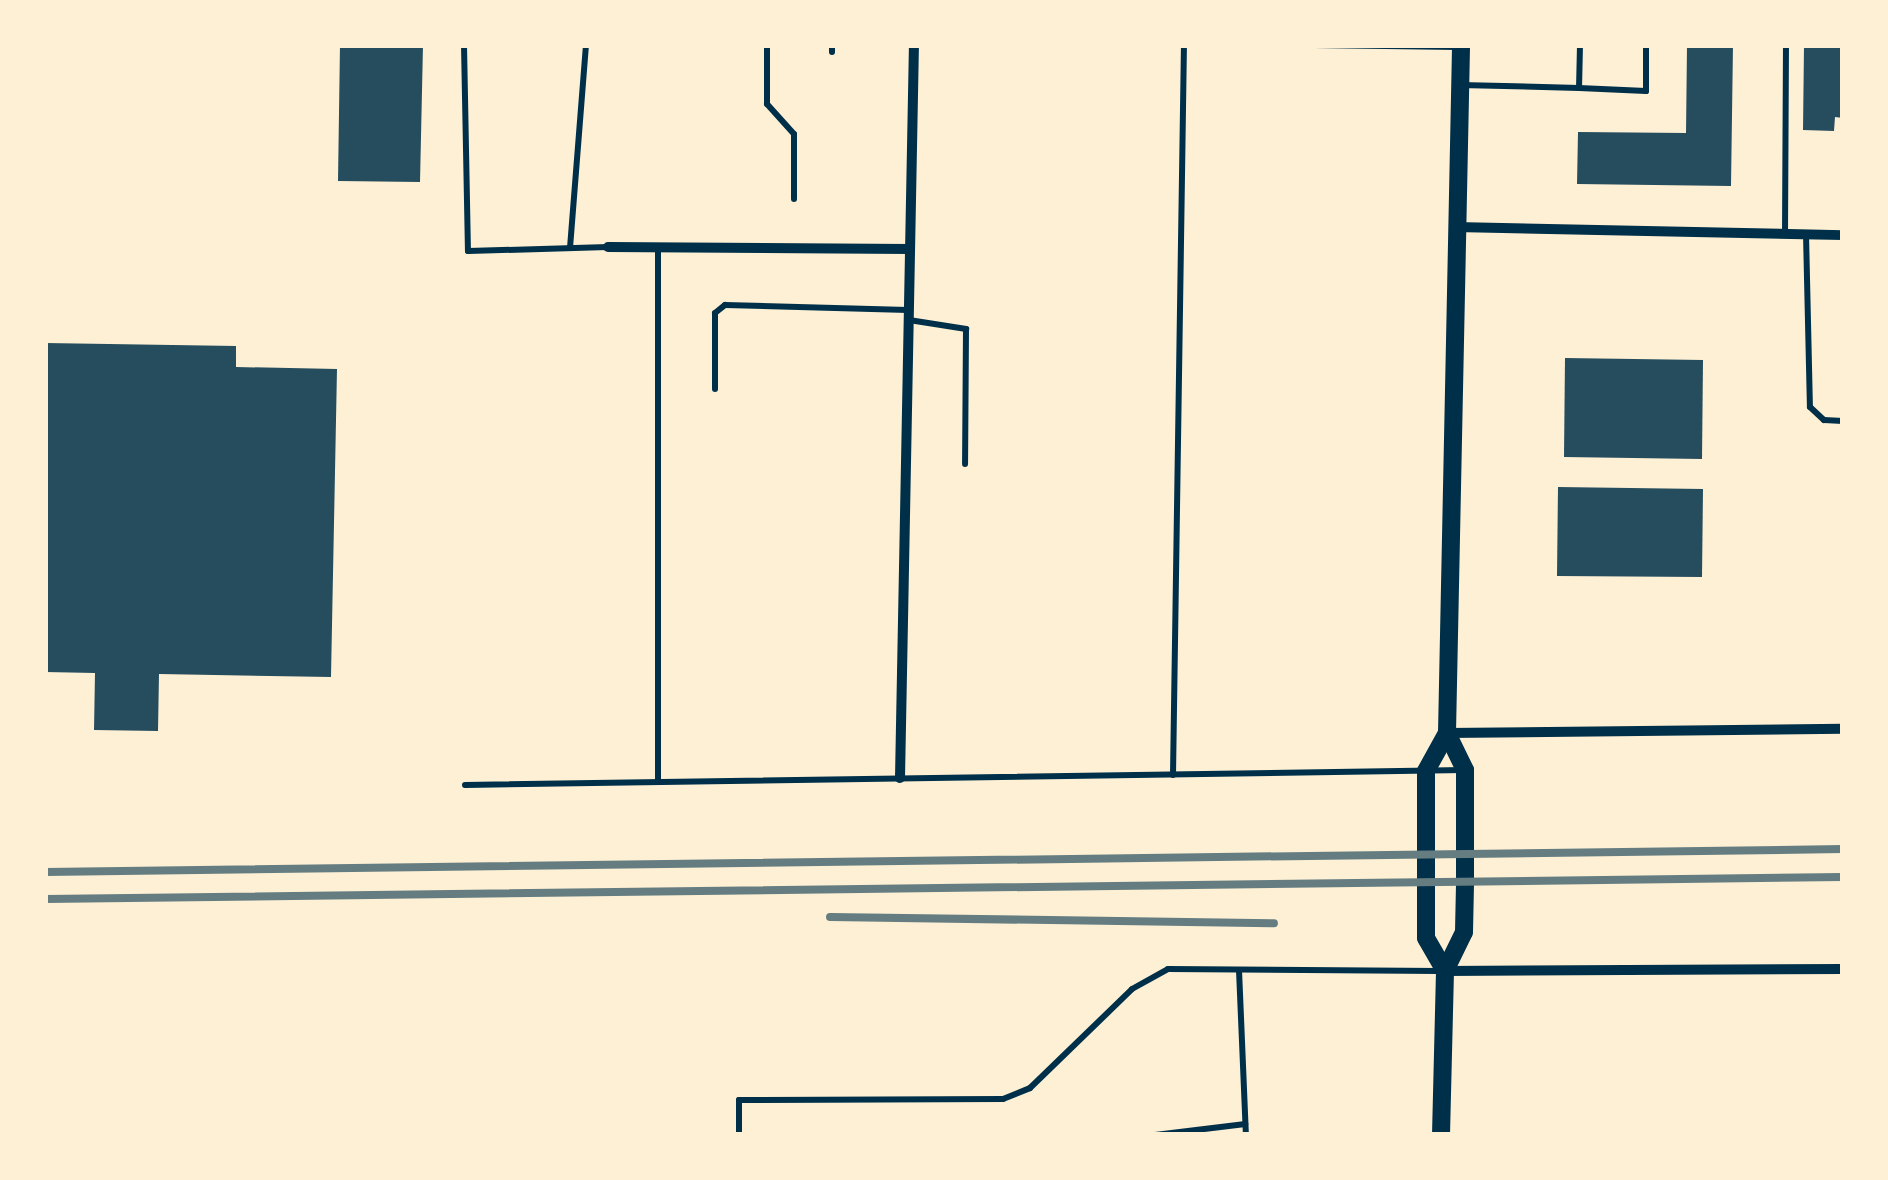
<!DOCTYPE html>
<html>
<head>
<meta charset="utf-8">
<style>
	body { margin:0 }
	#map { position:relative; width:1888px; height:1180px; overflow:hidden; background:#fdf0d5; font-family:"Roboto Condensed",sans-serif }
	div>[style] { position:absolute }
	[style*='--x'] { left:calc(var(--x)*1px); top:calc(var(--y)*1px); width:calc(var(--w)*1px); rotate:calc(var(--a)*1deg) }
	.building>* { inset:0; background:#264d5e }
	.service>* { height:6px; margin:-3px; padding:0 3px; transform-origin:3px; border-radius:3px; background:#003049 }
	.minor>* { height:10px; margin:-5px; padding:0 5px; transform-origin:5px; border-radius:5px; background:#003049 }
	.tertiary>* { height:18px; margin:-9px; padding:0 9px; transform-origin:9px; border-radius:9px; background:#003049 }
	.rail>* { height:8px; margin:-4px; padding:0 4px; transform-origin:4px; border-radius:4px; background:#657d81 }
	span { translate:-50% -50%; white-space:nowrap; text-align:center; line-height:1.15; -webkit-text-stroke:8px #fdf0d5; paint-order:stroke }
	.frame { position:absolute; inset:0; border:48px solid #fdf0d5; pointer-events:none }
</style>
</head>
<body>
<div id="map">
	<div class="building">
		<div style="clip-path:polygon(340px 45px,423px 45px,420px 182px,338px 181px)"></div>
		<div style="clip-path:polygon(1687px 45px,1733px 45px,1731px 186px,1577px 184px,1578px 132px,1686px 133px)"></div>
		<div style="clip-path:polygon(1804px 45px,1843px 45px,1843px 118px,1835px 117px,1834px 131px,1803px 130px)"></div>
		<div style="clip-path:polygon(45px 343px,236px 346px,236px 367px,337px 369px,331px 677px,159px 674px,158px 731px,94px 730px,95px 673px,45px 672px)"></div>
		<div style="clip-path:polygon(1565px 358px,1703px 360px,1702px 459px,1564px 457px)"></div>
		<div style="clip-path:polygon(1558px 487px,1703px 489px,1702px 577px,1557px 576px)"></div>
	</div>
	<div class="service">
		<div style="--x:464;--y:45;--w:206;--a:88.9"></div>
		<div style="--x:468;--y:251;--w:140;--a:-1.6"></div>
		<div style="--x:767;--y:45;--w:59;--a:90"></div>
		<div style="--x:767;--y:104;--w:40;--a:48"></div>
		<div style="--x:794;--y:134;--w:65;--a:90"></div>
		<div style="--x:1314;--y:45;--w:143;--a:0.8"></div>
		<div style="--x:1580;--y:45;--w:43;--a:91.3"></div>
		<div style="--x:1579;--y:88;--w:67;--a:2.6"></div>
		<div style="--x:1646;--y:91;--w:46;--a:-90"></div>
		<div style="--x:832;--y:52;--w:7;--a:-90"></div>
		<div style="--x:1460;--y:85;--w:119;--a:1.4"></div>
		<div style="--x:1785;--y:233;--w:188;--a:-89.7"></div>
		<div style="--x:1806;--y:234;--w:173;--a:88.7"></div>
		<div style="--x:1810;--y:407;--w:19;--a:43"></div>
		<div style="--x:1824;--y:420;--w:19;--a:3"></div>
		<div style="--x:570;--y:248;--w:204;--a:-85.5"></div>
		<div style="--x:909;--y:320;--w:58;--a:9"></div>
		<div style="--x:966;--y:329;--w:135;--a:90.4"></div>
		<div style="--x:715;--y:389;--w:76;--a:-90"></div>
		<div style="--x:715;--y:313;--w:13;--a:-39"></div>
		<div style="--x:725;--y:305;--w:183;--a:1.6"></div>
		<div style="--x:1173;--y:775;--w:730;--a:-89.14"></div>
		<div style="--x:658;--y:781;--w:534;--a:-90"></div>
		<div style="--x:465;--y:785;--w:999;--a:-0.86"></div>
		<div style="--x:1239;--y:970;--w:165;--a:87.6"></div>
		<div style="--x:739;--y:1135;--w:35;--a:-90"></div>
		<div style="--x:739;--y:1100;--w:264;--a:-0.2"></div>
		<div style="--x:1003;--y:1099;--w:29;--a:-22"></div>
		<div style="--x:1030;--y:1088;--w:142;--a:-44.1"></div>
		<div style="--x:1132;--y:989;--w:41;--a:-29.1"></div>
		<div style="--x:1168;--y:969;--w:271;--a:0.4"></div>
		<div style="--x:1155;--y:1135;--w:91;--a:-7"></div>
	</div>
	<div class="minor">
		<div style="--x:1455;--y:227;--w:388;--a:1.2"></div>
		<div style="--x:608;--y:247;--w:302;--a:0.4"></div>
		<div style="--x:1447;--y:733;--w:396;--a:-0.6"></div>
		<div style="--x:900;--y:778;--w:733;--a:-88.91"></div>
		<div style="--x:1445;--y:971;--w:398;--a:-0.3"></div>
	</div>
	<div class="tertiary">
		<div style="--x:1445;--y:971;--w:38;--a:-120"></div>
		<div style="--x:1426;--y:938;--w:167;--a:-90"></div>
		<div style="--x:1426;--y:771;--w:43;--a:-61.1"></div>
		<div style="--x:1441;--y:1135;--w:164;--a:-88.6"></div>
		<div style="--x:1445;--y:971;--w:43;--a:-64"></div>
		<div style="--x:1464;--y:932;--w:49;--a:-88.8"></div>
		<div style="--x:1465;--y:883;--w:113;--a:-90"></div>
		<div style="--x:1465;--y:770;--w:41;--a:-115.9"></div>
		<div style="--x:1447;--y:733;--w:688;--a:-88.83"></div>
	</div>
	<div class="rail">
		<div style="--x:45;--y:872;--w:1798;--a:-0.73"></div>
		<div style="--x:45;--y:899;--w:1798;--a:-0.7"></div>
		<div style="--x:830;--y:917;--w:444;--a:0.8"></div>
	</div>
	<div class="frame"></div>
</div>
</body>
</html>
